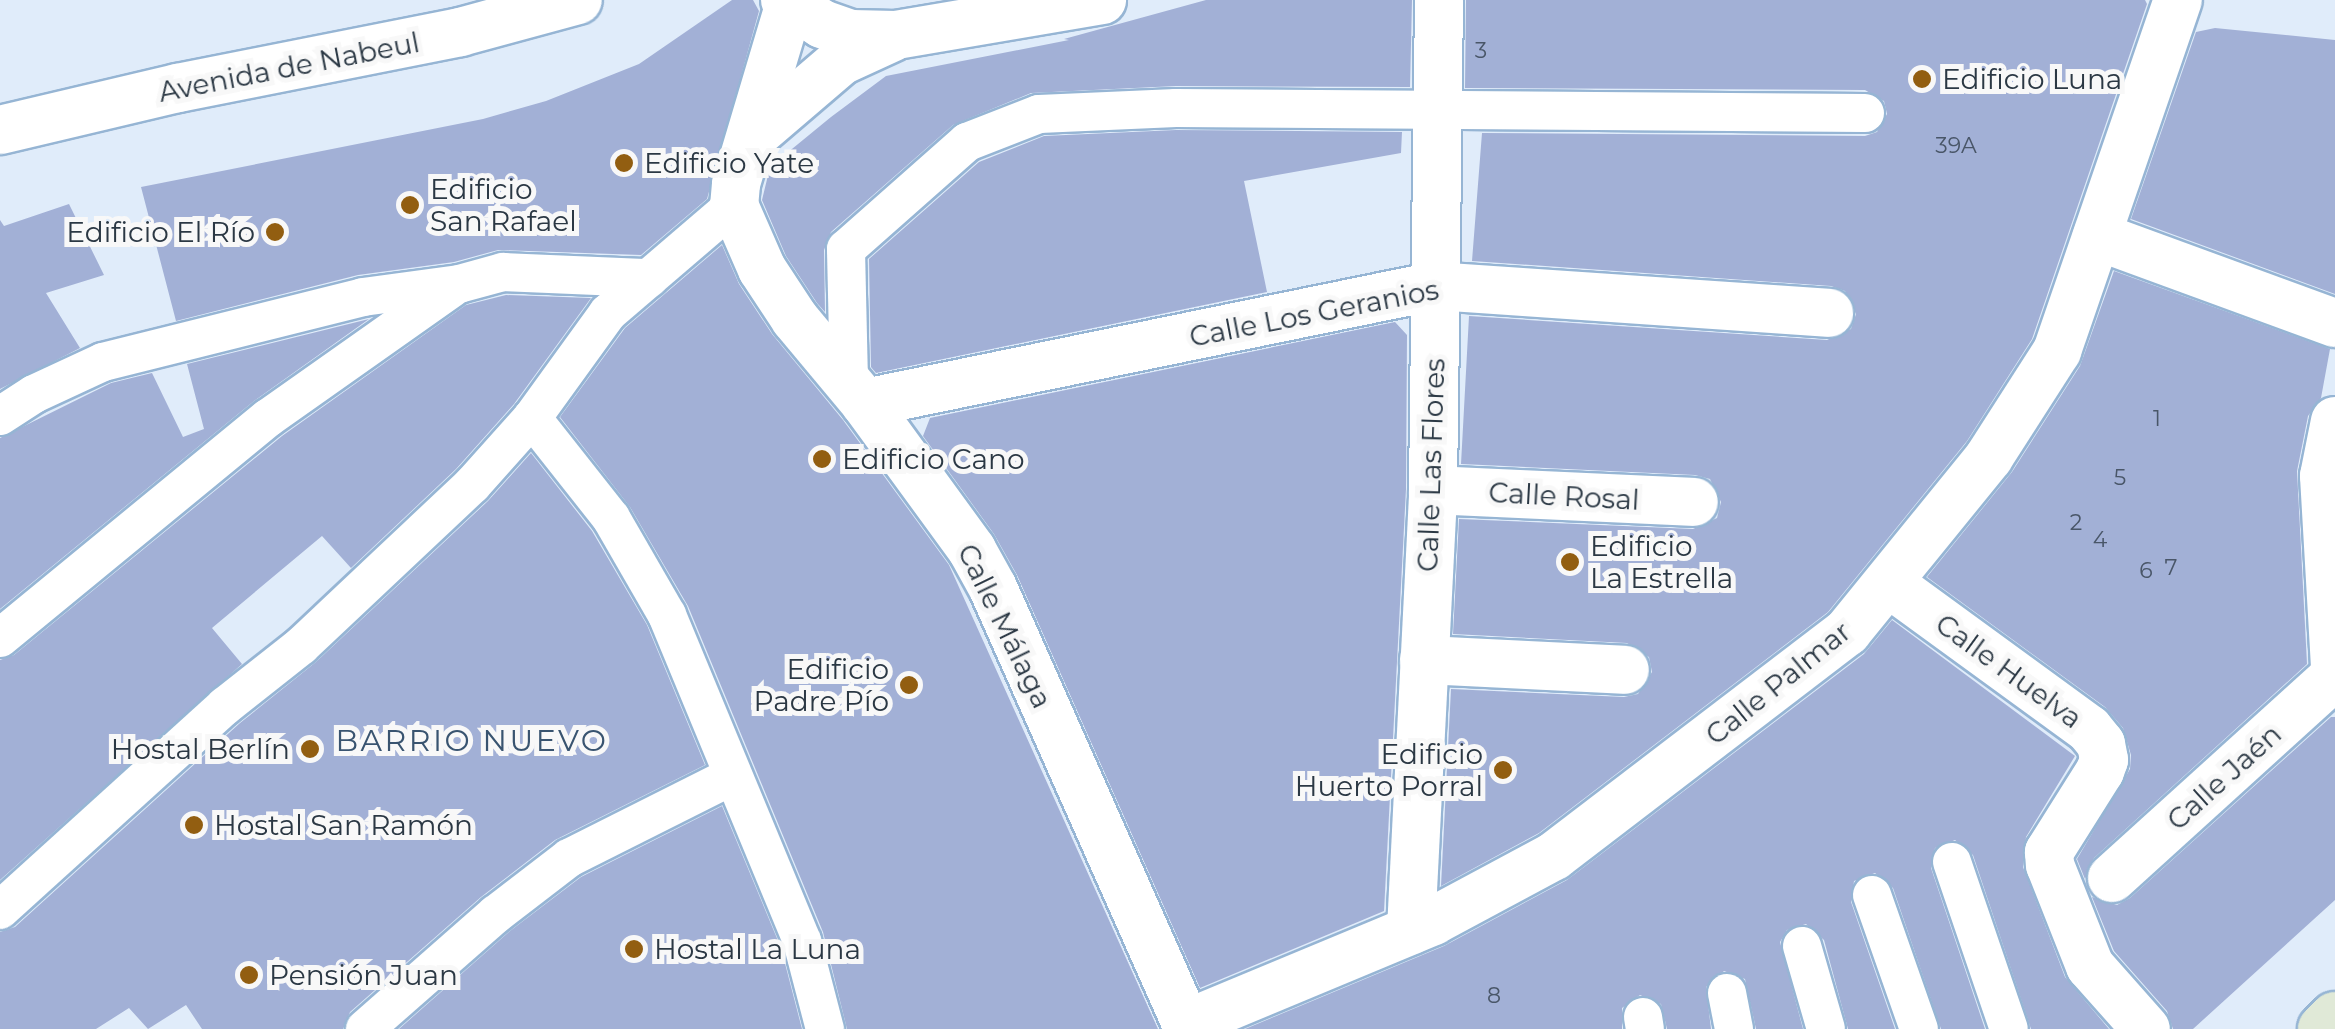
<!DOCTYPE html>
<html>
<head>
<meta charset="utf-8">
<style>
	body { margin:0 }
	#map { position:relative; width:2335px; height:1029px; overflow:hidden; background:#e0ecfa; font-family:Montserrat,sans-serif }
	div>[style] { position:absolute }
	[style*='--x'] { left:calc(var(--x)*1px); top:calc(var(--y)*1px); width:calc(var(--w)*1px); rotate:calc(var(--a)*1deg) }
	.building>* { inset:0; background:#a2b0d6 }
	.roads { filter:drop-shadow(2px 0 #96b5d4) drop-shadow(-2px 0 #96b5d4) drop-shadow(0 2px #96b5d4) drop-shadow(0 -2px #96b5d4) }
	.pedestrian>* { height:38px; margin:-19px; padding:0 19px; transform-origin:19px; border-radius:19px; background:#fff }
	.minor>* { height:48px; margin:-24px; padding:0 24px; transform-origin:24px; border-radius:24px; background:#fff }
	.secondary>* { height:55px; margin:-27.5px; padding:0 27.5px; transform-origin:27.5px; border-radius:27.5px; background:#e0e9d7 }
	.dots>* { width:28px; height:28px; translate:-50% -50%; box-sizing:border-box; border:5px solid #f8f8f8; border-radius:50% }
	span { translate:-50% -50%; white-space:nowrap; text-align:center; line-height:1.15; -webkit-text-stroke:10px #f8f8f8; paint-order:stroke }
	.number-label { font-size:22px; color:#495668 }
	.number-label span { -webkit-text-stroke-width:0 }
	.street-label { font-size:28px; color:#2b3844 }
	.poi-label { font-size:28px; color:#2b3844 }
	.left { translate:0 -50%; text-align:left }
	.right { translate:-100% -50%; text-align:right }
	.neighbourhood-label { font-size:30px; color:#395470; letter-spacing:2.5px }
</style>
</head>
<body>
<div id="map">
	<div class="building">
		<div style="clip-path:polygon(732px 0,753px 0,759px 11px,707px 199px,641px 255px,498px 250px,454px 262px,358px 275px,176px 321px,141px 187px,483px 119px,546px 101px,639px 64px)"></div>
		<div style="clip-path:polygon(1206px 0,1412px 0,1410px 87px,1176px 86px,1031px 93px,953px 125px,831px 232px,824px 250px,825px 312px,817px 303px,786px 256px,762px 200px,770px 167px,831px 117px,886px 76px,1069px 40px,1064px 39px)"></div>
		<div style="clip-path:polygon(1466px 0,2145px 0,2147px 4px,2032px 339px,1967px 441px,1828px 612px,1539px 833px,1441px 886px,1451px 689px,1624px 697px,1638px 694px,1652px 672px,1649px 657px,1627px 643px,1453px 634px,1459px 519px,1693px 529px,1717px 518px,1721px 502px,1710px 479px,1695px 475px,1461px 464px,1469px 316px,1827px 340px,1851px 329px,1856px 314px,1845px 291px,1831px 286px,1472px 261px,1482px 133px,1865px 136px,1877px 132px,1887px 114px,1884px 101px,1865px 90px,1465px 88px)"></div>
		<div style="clip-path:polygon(2215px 28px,2335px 40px,2335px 294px,2131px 219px,2196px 32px)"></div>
		<div style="clip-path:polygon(1176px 130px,1402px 132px,1401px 153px,1244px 181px,1267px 292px,876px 373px,871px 367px,869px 259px,979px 162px,1044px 136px)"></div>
		<div style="clip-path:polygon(69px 204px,104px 275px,46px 293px,80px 348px,0 389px,0 220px,4px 226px)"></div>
		<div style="clip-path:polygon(722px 245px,739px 284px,772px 334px,843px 420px,949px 565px,1158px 1029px,847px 1029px,823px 932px,688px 606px,630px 507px,560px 417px,625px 328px)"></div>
		<div style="clip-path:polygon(2114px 271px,2330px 349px,2321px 398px,2308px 416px,2297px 471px,2307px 664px,2094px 858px,2085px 879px,2077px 859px,2130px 769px,2131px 755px,2123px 728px,2105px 707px,1927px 577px,2012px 472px,2080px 366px)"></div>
		<div style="clip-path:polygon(506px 295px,591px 298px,514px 404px,456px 469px,351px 568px,322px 536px,212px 628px,242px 664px,0 880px,0 660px,14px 655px,282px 436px,466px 305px)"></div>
		<div style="clip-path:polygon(369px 319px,254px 401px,0 609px,0 438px,111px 383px,152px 373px,183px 437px,204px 429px,187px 364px)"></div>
		<div style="clip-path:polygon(1395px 322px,1407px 335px,1406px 489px,1384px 911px,1200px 988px,1017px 575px,994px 534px,923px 436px,930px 418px)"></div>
		<div style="clip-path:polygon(531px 453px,592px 531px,647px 625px,705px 765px,555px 840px,481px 897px,350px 1012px,343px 1029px,202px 1029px,186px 1005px,148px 1029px,129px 1008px,96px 1029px,0 1029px,0 932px,15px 927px,240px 723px,316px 662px,488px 501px)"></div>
		<div style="clip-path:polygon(1892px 620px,2075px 756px,2026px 837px,2023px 867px,2065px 977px,2109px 1029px,2031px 1029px,1973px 855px,1955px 840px,1935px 848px,1931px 868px,1985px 1029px,1941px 1029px,1893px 888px,1875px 873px,1854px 881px,1851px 902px,1895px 1029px,1848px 1029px,1824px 940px,1806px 924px,1787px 930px,1780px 942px,1803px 1029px,1756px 1029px,1745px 979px,1724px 971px,1706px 987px,1711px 1029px,1667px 1029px,1661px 1004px,1640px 995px,1622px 1008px,1622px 1029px,1245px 1029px,1444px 946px,1567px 880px,1864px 654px)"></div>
		<div style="clip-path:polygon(2331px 717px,2335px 717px,2335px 900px,2193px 1029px,2173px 1029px,2167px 1011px,2114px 951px,2092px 897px,2117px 905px,2130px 898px)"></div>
		<div style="clip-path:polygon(722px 806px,781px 948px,802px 1029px,399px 1029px,510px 931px,581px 877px)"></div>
	</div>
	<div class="roads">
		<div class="pedestrian">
			<div style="--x:849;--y:382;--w:133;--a:-91.3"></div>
			<div style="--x:846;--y:249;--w:162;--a:-41.5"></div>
			<div style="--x:967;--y:142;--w:77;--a:-21.3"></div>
			<div style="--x:1039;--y:114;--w:137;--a:-2.5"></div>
			<div style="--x:1176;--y:108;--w:689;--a:0.42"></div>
			<div style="--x:0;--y:416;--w:40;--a:-32.9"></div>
			<div style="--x:34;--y:394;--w:76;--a:-24.9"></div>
			<div style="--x:103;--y:362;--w:268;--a:-14"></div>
			<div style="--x:363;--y:297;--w:97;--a:-7.7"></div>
			<div style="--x:459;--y:284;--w:46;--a:-15.3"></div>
			<div style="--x:503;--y:272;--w:146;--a:2.4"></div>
			<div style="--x:532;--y:418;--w:127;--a:51.7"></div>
			<div style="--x:611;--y:518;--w:112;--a:60"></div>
			<div style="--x:667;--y:615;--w:353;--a:67.5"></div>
			<div style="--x:802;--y:941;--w:91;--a:75.4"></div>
			<div style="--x:0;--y:638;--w:347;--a:-39.4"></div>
			<div style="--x:268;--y:418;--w:225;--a:-35.2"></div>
			<div style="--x:1952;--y:862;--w:176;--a:71.2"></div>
			<div style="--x:1872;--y:895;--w:142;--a:70.7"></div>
			<div style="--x:0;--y:910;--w:304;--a:-42.2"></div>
			<div style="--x:225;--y:706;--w:97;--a:-38.3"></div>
			<div style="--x:301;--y:646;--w:235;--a:-43.3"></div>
			<div style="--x:472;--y:485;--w:90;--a:-48.2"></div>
			<div style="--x:532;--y:418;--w:130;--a:-54.1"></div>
			<div style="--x:608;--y:313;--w:166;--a:-40.6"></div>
			<div style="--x:1802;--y:946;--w:86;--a:73.9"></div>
			<div style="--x:1727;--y:993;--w:37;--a:79"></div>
			<div style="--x:1643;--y:1017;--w:12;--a:81"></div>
			<div style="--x:365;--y:1029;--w:174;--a:-41.3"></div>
			<div style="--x:496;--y:914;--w:92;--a:-37.5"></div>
			<div style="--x:569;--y:858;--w:182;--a:-26.7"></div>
		</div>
		<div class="minor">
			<div style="--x:785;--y:0;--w:44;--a:33"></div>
			<div style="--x:822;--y:24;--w:31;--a:19"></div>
			<div style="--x:851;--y:34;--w:45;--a:1.3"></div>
			<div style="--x:896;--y:35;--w:209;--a:-9.6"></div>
			<div style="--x:789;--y:6;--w:186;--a:106.6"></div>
			<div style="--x:736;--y:184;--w:21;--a:95"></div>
			<div style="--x:734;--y:205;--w:70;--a:66.4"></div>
			<div style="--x:762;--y:269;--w:60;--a:56.6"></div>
			<div style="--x:795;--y:319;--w:109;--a:50.2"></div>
			<div style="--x:865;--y:403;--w:182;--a:53.9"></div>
			<div style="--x:972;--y:550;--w:43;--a:61.1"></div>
			<div style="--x:993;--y:588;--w:482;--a:66.1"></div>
			<div style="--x:0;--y:130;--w:183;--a:-13.3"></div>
			<div style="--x:178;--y:88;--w:288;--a:-11.2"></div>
			<div style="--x:460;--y:32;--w:122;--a:-15.2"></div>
			<div style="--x:751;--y:138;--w:118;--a:-40.5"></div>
			<div style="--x:841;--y:61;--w:57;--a:-24.8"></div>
			<div style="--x:2097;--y:236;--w:253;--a:20.1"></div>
			<div style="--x:865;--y:403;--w:582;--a:-11.6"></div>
			<div style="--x:1435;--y:286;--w:395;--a:3.9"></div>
			<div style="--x:2335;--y:421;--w:56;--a:101.3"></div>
			<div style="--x:2324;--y:476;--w:189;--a:86.7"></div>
			<div style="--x:1433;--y:490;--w:261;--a:2.6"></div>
			<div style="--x:1890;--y:584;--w:246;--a:36.1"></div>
			<div style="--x:2089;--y:729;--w:19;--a:51"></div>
			<div style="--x:2101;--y:744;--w:16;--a:79"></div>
			<div style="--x:2104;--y:760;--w:12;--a:110"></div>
			<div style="--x:2100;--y:771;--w:96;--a:122.2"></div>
			<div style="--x:2049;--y:852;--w:13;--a:86"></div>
			<div style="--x:2050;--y:865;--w:109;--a:68.4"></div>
			<div style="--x:2090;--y:966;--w:84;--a:48.4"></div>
			<div style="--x:1424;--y:660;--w:201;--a:2.8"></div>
			<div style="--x:2112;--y:878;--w:301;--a:-42.2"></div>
			<div style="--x:1411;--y:930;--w:441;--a:-87.1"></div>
			<div style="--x:1433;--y:490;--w:490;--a:-89.3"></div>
			<div style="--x:1186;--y:1024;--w:268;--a:-22.6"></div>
			<div style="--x:1433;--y:921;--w:137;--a:-28.2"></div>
			<div style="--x:1554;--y:856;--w:369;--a:-37.4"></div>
			<div style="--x:1847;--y:632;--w:225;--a:-50.9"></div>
			<div style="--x:1989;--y:457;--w:126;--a:-57.3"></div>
			<div style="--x:2057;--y:351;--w:371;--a:-71"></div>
		</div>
		<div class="secondary">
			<div style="--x:2325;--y:1029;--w:14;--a:-45"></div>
		</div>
	</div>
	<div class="dots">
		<div style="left:1922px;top:79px;background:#925e11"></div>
		<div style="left:624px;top:163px;background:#925e11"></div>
		<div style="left:410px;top:205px;background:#925e11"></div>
		<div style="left:275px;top:232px;background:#925e11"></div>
		<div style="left:822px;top:459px;background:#925e11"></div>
		<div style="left:1570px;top:562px;background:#925e11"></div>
		<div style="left:909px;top:685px;background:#925e11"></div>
		<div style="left:310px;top:749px;background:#925e11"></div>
		<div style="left:1503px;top:770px;background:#925e11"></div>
		<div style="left:194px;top:825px;background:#925e11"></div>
		<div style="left:634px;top:949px;background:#925e11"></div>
		<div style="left:249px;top:975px;background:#925e11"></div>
	</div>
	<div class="number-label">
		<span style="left:1481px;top:51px">3</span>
		<span style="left:1956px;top:146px">39A</span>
		<span style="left:2157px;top:419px">1</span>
		<span style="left:2120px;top:478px">5</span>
		<span style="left:2076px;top:523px">2</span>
		<span style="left:2100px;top:540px">4</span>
		<span style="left:2171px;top:568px">7</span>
		<span style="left:2146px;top:571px">6</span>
		<span style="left:1494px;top:996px">8</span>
	</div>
	<div class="street-label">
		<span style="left:289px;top:67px;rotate:-11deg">Avenida de Nabeul</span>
		<span style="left:1314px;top:313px;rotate:-11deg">Calle Los Geranios</span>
		<span style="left:1431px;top:465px;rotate:-88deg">Calle Las Flores</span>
		<span style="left:1564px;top:496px;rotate:3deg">Calle Rosal</span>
		<span style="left:1005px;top:626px;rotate:64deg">Calle Málaga</span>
		<span style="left:2009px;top:671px;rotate:36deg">Calle Huelva</span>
		<span style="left:1778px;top:683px;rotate:-39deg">Calle Palmar</span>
		<span style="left:2224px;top:777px;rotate:-42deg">Calle Jaén</span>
	</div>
	<div class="poi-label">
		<span class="left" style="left:1942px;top:79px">Edificio Luna</span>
		<span class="left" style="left:644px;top:163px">Edificio Yate</span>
		<span class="left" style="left:430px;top:205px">Edificio<br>San Rafael</span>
		<span class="right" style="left:255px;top:232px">Edificio El Río</span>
		<span class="left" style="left:842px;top:459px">Edificio Cano</span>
		<span class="left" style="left:1590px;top:562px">Edificio<br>La Estrella</span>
		<span class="right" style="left:889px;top:685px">Edificio<br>Padre Pío</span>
		<span class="right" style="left:290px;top:749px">Hostal Berlín</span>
		<span class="right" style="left:1483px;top:770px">Edificio<br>Huerto Porral</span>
		<span class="left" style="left:214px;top:825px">Hostal San Ramón</span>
		<span class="left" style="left:654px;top:949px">Hostal La Luna</span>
		<span class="left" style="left:269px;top:975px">Pensión Juan</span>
	</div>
	<div class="neighbourhood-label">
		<span style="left:472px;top:741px">BARRIO NUEVO</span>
	</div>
</div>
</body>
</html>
